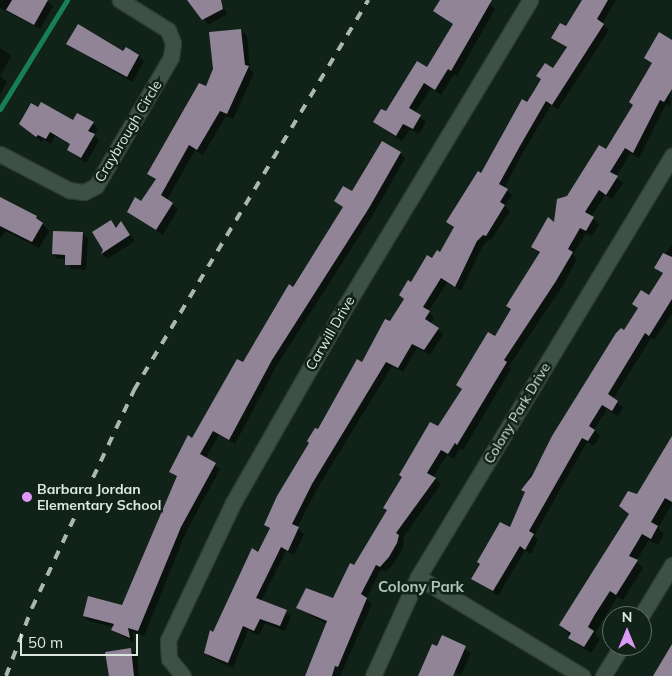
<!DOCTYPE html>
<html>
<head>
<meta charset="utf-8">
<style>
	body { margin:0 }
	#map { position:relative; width:672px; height:676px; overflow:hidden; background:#112219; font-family:Mulish,sans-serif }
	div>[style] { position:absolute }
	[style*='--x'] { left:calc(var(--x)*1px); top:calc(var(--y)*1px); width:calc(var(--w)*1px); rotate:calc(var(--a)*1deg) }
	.shadow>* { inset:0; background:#0007 }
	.stream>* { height:5px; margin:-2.5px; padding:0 2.5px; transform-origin:2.5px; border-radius:2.5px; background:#187f54 }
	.building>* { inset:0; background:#918496 }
	.roads { filter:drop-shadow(1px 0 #303c35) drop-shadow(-1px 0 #303c35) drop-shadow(0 1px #303c35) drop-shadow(0 -1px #303c35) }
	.street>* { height:15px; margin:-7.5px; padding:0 7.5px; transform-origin:7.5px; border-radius:7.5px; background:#3e5146 }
	.rail>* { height:4px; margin-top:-2px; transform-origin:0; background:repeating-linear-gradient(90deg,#abb7b0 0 9px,transparent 0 18px) }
	.dots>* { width:14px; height:14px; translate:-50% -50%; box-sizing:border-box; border:2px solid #112219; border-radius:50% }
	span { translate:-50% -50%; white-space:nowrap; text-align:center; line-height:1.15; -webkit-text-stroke:5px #112219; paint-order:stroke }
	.street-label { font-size:14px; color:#dce7e0 }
	.poi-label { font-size:14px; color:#dce7e0; font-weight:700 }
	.left { translate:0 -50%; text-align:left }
	.neighbourhood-label { font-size:15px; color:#afc5b8; font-weight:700 }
	.north { position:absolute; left:602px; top:606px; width:50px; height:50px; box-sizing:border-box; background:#112219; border:1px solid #627169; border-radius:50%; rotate:0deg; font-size:14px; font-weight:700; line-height:20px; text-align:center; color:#dce7e0 }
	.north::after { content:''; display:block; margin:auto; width:18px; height:22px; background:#dc99f4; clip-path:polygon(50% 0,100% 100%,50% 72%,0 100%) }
	.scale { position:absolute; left:20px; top:634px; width:118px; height:22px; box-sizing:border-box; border:2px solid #dce7e0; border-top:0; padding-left:6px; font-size:15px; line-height:18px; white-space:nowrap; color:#dce7e0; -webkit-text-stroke:4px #112219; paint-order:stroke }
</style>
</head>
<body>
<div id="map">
	<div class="shadow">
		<div style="clip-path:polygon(0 0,46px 0,53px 6px,40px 29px,0 8px)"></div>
		<div style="clip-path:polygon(192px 0,220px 0,227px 14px,208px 25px)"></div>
		<div style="clip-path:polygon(441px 0,492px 0,490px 4px,495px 9px,457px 76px,454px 74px,441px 95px,431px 88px,415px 113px,426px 122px,419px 134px,410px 129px,402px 141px,374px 122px,427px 68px,454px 25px,434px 11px)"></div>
		<div style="clip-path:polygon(583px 0,616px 0,602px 24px,609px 30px,558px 109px,551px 105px,524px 151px,504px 188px,512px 195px,505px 206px,510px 211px,491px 240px,489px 239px,482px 247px,461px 291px,447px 283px,428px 312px,434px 317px,430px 324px,443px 334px,430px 355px,417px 348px,403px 372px,392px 366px,317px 489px,297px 528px,304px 534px,294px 555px,286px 551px,261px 601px,291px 616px,285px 631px,265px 623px,259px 635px,248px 630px,233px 668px,211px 658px,205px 653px,214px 633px,259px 553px,270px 530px,266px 525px,318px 431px,390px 323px,412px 284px,440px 254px,454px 228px,448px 222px,542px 80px,538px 76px,554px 70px,567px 48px,553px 38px,566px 28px)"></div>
		<div style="clip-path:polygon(241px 30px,247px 36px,250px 69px,254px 73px,233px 119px,226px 116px,203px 155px,195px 150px,167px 200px,178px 209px,163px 235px,128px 211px,142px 203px,156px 180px,148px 173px)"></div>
		<div style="clip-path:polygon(672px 42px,670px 107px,666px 104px,639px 158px,630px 153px,616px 177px,623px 183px,612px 199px,605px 195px,591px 217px,599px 224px,592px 236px,586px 233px,573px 255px,577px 259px,562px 287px,509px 366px,511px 369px,463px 450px,460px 448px,454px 459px,447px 455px,433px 477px,441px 484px,402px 539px,404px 542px,402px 549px,394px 563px,386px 572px,381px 569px,366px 599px,372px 604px,340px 676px,308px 676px,327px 624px,297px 608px,333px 599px,388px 511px,385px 508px,463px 390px,458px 385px,495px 338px,512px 310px,540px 254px,533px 247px,555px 224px,568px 197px,607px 151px,634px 105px,653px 64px,646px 57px)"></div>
		<div style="clip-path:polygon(67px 44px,139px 56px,144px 61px,132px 82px)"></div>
		<div style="clip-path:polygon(0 48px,11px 56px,0 76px)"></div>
		<div style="clip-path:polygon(0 76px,7px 82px,0 94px)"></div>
		<div style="clip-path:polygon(74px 122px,93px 123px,98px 129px,94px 135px,99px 140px,86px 163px,68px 150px,71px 145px,55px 136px,51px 144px,43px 139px,42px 142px,21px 124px)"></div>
		<div style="clip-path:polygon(400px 153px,405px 158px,374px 213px,277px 365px,235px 444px,219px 435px,205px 459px,220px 469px,186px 532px,144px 636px,133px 632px,134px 642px,118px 634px,114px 627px,89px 621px,84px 615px,122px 607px,178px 478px,170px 472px,344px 208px,335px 201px,353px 193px)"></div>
		<div style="clip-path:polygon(0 198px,36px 217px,49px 231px,39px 248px,5px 231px,0 239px)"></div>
		<div style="clip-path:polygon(111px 222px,118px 229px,121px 223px,135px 241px,107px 259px,102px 254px)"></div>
		<div style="clip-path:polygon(82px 233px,88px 238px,86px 270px,71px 269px,66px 259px,58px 259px,53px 254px)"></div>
		<div style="clip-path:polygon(672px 245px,672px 313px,654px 340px,651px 338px,613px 399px,623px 407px,618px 416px,607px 409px,594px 430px,600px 436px,594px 446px,587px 442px,534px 536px,538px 540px,531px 554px,525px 550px,498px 596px,473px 578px,510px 529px,526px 494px,522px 490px,617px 334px,625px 332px,639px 309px,634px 304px,650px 297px,663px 274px,656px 268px)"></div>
		<div style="clip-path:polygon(672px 438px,672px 504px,658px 528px,664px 534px,658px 545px,649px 540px,636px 561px,643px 568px,623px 600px,617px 597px,595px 633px,600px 639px,591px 653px,577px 644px,561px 625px,630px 515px,638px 496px)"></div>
		<div style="clip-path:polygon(443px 637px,471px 653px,461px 675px,454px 672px,452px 676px,419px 676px)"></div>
		<div style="clip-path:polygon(131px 649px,137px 655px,139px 676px,110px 676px)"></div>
	</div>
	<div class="stream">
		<div style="--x:0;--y:109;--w:128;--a:-58.4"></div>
	</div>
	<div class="building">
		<div style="clip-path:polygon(12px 0,48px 0,34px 25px,6px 10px)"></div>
		<div style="clip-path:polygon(187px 0,221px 0,223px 9px,202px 20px)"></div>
		<div style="clip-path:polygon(440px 0,492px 0,451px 71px,448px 69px,435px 90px,424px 83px,409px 108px,421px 115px,413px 129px,403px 124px,396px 136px,373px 122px,381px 109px,386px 111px,417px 61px,427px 67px,453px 24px,433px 11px)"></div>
		<div style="clip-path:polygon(582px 0,608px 0,597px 19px,604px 24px,552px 105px,546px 101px,520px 146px,499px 184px,508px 189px,500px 202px,505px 205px,486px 236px,483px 235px,477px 241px,455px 287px,441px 278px,423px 307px,430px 311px,425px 319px,439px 328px,424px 350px,412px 344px,398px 368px,386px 362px,312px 484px,292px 524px,299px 527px,288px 551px,281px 547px,256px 598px,287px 610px,280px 626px,260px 619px,254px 631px,243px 626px,228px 663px,204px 653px,210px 630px,213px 632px,252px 548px,258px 552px,270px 528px,264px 525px,277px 496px,309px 443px,307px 441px,315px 428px,318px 429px,357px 359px,362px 362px,385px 319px,390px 321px,404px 299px,399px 295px,408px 280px,411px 282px,427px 255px,432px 258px,437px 250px,440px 252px,454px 227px,446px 222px,478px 171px,481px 173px,522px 99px,527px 102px,534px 91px,541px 79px,536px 76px,545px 63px,553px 68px,567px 47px,551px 38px,560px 23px,566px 26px)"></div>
		<div style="clip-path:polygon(78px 24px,123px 51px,126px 47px,139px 55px,127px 77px,66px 44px)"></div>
		<div style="clip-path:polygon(241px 29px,245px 65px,249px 66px,227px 114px,220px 111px,197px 150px,189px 145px,161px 195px,173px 203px,156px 230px,127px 212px,135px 197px,141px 201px,156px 179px,147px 174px,199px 83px,206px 86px,213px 69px,209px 32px)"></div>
		<div style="clip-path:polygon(659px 32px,672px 40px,672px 89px,664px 102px,660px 100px,633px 153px,625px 148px,610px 172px,618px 176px,606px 195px,599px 190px,585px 212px,594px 217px,586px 231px,580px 228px,568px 249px,573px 252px,556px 281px,504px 360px,507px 362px,457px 445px,455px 443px,448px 454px,441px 450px,427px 473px,436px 478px,396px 533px,399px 535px,397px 543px,389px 557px,380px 567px,376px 565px,361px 594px,367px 598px,338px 667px,335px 666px,332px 676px,305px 676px,327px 621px,296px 608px,306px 588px,333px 598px,350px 563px,354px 565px,387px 510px,383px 508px,402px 477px,399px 475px,430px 422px,438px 426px,462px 389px,456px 385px,488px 332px,495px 336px,511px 309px,506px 306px,540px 252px,531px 247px,548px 217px,554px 222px,557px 199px,567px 196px,599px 145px,606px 149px,633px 105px,629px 102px,652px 63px,644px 58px)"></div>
		<div style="clip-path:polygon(41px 102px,73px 120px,77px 113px,94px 122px,88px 131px,95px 134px,81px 158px,67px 150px,70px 144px,50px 132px,46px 139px,38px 135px,36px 137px,19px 124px,31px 103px,38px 107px)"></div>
		<div style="clip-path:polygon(382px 141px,401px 152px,369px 208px,272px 360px,229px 440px,213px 431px,200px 454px,216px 463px,181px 527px,138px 631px,128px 628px,130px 638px,111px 630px,114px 624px,83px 616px,88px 596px,122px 605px,177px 476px,169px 472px,188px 435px,192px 438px,237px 359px,243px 362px,289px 284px,293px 287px,343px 207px,334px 201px,343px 186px,352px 191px)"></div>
		<div style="clip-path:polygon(0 197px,37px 216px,36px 218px,43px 223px,32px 242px,0 226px)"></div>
		<div style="clip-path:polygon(111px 220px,116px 228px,121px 221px,130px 235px,101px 254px,103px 250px,92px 232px)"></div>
		<div style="clip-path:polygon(53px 231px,83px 232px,81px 265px,65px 265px,65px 255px,52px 254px)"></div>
		<div style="clip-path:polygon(663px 253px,672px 257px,672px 299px,649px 336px,645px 333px,608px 394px,618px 401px,612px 411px,602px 405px,589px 426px,595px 430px,588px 441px,582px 438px,529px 531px,534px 534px,525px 550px,520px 546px,493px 591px,471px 579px,480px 564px,477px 562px,500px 522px,510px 527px,525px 492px,521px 490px,532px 476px,552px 436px,616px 333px,621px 328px,624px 330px,638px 308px,632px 304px,641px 290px,649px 295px,663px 273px,654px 268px)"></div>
		<div style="clip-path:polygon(672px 436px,672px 502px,665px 498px,651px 522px,658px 526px,651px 539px,642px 534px,629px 556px,638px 560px,616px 595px,610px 591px,594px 616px,588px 627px,594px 631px,584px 647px,568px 638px,571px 633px,559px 625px,629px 514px,619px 506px,628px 491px,637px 494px)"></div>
		<div style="clip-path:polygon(442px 635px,466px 646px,453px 676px,418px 676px,432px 644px,437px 646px)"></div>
		<div style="clip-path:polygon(672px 644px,672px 676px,653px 676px)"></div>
		<div style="clip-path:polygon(131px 648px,134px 676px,109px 676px,105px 652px)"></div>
	</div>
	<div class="roads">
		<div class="street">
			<div style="--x:0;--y:154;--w:78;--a:27.6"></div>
			<div style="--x:69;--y:190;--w:15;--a:8"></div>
			<div style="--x:84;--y:192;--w:13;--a:-27"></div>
			<div style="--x:96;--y:186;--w:149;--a:-59.8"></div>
			<div style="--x:171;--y:57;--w:14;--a:-82"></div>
			<div style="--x:173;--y:43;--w:14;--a:-111"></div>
			<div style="--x:168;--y:30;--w:57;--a:-148"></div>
			<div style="--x:418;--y:577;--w:192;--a:31.1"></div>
			<div style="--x:641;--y:616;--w:60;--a:-58.7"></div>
			<div style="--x:183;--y:676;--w:22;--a:-129"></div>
			<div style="--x:169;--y:659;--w:19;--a:-93"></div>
			<div style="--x:168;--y:640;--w:152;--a:-64.6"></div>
			<div style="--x:233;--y:503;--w:226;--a:-60.3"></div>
			<div style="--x:345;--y:307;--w:358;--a:-58.9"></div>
			<div style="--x:373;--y:676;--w:109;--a:-65.6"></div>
			<div style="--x:418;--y:577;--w:492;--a:-58.9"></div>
			<div style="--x:603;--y:676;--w:36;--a:-58"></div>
		</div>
	</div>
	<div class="rail">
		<div style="--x:6;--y:676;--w:73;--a:-69.1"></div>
		<div style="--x:32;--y:608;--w:241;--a:-64.9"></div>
		<div style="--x:134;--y:390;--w:455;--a:-59"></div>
	</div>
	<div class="dots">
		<div style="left:27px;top:497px;background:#dc99f4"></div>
	</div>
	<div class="street-label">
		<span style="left:128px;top:131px;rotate:-59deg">Craybrough Circle</span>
		<span style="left:330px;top:333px;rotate:-60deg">Carwill Drive</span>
		<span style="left:517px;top:413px;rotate:-59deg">Colony Park Drive</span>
	</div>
	<div class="poi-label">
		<span class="left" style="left:37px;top:497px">Barbara Jordan<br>Elementary School</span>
	</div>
	<div class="neighbourhood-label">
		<span style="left:421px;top:587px">Colony Park</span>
	</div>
	<div class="north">N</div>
	<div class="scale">50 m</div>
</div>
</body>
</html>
